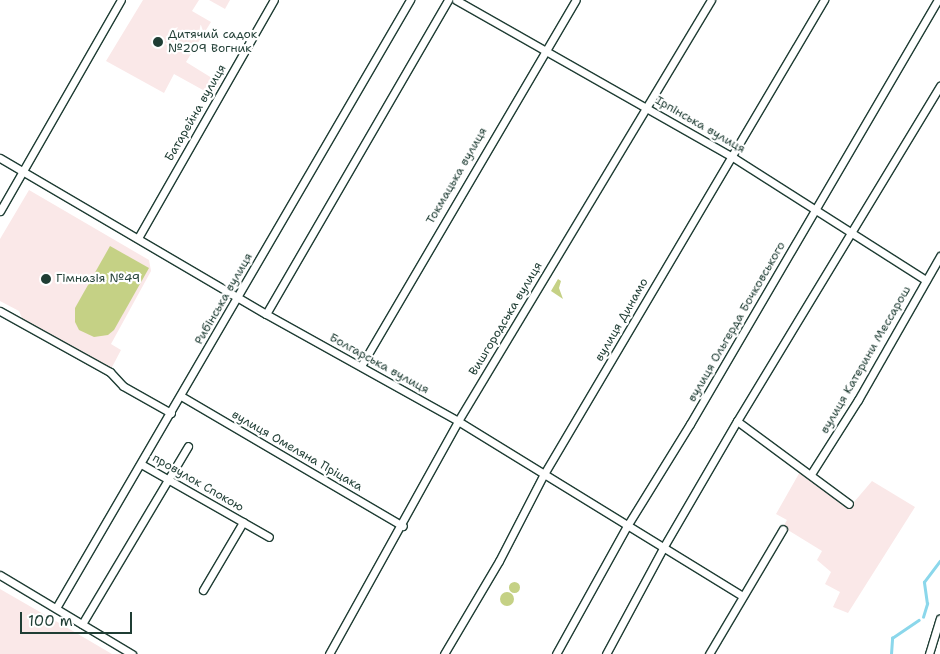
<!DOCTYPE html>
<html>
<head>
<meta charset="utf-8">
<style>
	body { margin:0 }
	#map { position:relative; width:940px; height:654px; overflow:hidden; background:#fff; font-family:"Shantell Sans",sans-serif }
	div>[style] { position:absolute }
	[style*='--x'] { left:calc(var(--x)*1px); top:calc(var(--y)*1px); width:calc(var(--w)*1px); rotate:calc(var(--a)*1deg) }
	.built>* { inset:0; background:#fae8e8 }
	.green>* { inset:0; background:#c5d185 }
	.round { border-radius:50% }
	.stream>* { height:2.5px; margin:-1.25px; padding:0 1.25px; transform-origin:1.25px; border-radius:1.25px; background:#8bd7eb }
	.roads { filter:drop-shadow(1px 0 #1f3d34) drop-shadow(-1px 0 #1f3d34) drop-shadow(0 1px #1f3d34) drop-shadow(0 -1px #1f3d34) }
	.street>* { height:7px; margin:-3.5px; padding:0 3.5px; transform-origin:3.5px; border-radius:3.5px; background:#fff }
	.dots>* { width:14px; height:14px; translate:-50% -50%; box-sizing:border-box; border:2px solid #fff; border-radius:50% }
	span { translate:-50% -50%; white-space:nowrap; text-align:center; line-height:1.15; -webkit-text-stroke:4.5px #fff; paint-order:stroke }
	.poi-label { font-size:12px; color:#1f3d34 }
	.left { translate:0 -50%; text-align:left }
	.street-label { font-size:12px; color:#1f3d34 }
	.scale { position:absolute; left:20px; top:612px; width:112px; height:22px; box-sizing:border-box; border:2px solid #1f3d34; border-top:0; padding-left:6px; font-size:15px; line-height:18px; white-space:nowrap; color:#1f3d34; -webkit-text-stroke:4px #fff; paint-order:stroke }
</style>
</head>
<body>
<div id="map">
	<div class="built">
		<div style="clip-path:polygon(143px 0,199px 0,192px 11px,211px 22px,186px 62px,220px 83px,212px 95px,174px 74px,164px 93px,106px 61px)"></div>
		<div style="clip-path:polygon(209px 0,230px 0,225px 9px)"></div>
		<div style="clip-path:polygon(29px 190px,149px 260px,151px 271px,111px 344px,121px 350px,111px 369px,22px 318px,19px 311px,0 301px,0 239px)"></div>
		<div style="clip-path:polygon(801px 470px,843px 502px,854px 502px,872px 481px,915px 507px,848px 613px,833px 607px,840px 592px,825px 584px,831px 572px,817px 560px,822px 551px,783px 527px,787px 520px,776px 514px)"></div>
		<div style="clip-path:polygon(0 589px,66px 627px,112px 654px,0 654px)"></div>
	</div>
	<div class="green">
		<div style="clip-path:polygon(110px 246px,149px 268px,114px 330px,108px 335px,94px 337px,79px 330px,75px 322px,75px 308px)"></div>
		<div style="clip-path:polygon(558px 279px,561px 281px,559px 288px,563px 299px,551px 291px)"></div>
		<div class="round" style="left:508.5px;top:581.5px;width:11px;height:11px"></div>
		<div class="round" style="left:500px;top:592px;width:14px;height:14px"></div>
	</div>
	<div class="stream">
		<div style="--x:923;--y:617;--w:14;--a:-73"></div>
		<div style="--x:927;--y:604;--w:22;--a:-98"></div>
		<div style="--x:924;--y:582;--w:26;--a:-53"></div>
		<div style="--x:891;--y:654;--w:16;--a:-86"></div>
		<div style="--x:892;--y:638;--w:32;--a:-34"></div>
	</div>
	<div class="roads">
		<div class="street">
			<div style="--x:456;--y:0;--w:316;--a:29.6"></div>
			<div style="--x:731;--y:156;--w:231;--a:32.5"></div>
			<div style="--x:0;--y:158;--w:308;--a:30.4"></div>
			<div style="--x:266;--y:314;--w:220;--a:29.1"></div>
			<div style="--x:458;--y:421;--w:334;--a:31.6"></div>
			<div style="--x:0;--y:211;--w:243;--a:-60.2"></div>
			<div style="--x:138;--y:238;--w:274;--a:-60.3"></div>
			<div style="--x:0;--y:311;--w:126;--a:29"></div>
			<div style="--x:110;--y:372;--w:19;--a:47"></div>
			<div style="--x:123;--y:386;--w:55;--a:29.4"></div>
			<div style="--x:266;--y:314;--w:363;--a:-59.9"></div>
			<div style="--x:361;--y:366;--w:424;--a:-59.6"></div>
			<div style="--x:181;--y:396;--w:257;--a:30.4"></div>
			<div style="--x:737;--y:421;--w:139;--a:36.5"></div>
			<div style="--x:141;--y:464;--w:147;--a:29.7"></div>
			<div style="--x:811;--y:474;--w:88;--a:-57.6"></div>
			<div style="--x:858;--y:400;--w:166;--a:-60.3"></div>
			<div style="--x:0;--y:575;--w:154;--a:30.9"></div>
			<div style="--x:203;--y:590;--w:79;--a:-59.5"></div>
			<div style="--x:56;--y:608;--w:704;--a:-59.79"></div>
			<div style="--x:82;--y:624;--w:207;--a:-59.2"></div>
			<div style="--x:329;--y:654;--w:266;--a:-61"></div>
			<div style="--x:458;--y:421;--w:491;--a:-59"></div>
			<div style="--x:444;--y:654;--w:108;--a:-59.4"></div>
			<div style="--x:499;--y:561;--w:98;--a:-62.7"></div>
			<div style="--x:544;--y:474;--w:551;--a:-59.43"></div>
			<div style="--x:556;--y:654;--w:146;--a:-61"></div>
			<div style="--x:627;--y:526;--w:120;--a:-58.3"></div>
			<div style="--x:690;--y:424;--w:491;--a:-59.7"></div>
			<div style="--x:606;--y:654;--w:120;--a:-61.7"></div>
			<div style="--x:663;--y:548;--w:147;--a:-59.8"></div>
			<div style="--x:737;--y:421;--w:392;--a:-58.8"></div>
			<div style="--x:709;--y:654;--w:145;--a:-59.4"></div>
			<div style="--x:929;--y:654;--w:37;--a:-73"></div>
		</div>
	</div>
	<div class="dots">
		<div style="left:158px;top:42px;background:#1f3d34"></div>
		<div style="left:46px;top:279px;background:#1f3d34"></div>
	</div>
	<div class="poi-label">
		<span class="left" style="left:168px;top:42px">Дитячий садок<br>№209 Вогник</span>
		<span class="left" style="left:56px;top:279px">Гімназія №49</span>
	</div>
	<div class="street-label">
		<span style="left:196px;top:113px;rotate:-60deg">Батарейна вулиця</span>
		<span style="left:700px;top:125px;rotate:30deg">Ірпінська вулиця</span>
		<span style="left:457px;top:176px;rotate:-60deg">Токмацька вулиця</span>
		<span style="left:224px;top:299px;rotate:-60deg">Рибінська вулиця</span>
		<span style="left:506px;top:319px;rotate:-59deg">Вишгородська вулиця</span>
		<span style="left:622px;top:320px;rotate:-60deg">вулиця Динамо</span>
		<span style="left:737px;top:322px;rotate:-60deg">вулиця Ольгерда Бочковського</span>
		<span style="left:866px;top:360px;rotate:-60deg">вулиця Катерини Мессарош</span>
		<span style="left:379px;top:364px;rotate:29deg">Болгарська вулиця</span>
		<span style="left:297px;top:451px;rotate:30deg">вулиця Омеляна Пріцака</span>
		<span style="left:198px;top:483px;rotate:30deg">провулок Спокою</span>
	</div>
	<div class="scale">100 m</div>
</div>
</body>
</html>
